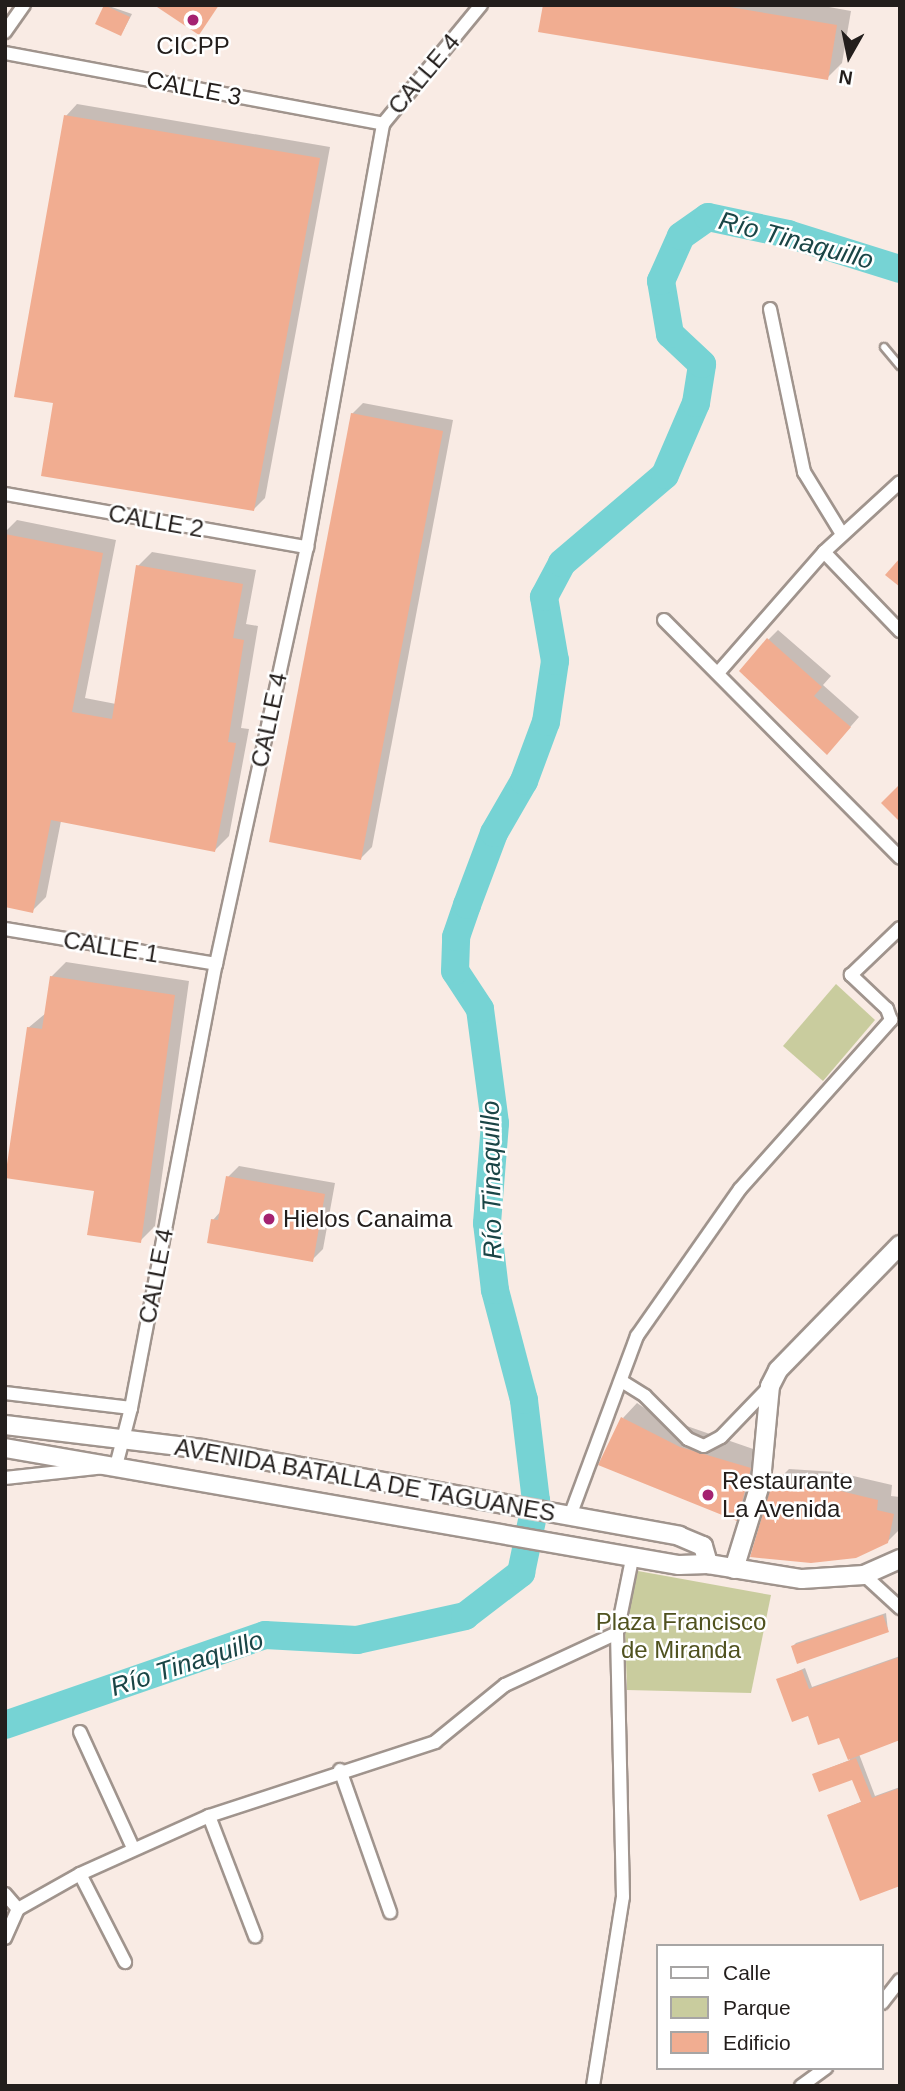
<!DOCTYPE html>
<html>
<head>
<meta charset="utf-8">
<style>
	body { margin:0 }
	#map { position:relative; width:905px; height:2091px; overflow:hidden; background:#f9ebe4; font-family:Helvetica,sans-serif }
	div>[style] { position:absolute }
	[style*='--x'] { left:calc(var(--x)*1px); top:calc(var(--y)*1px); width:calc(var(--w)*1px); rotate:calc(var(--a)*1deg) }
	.green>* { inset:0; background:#c9cc9e }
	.shadow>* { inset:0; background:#0003 }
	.river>* { height:28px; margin:-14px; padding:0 14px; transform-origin:14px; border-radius:14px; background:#76d3d4 }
	.building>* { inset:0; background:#f1ad91 }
	.roads { filter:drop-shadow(2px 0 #a0948d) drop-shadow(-2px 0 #a0948d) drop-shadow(0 2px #a0948d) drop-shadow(0 -2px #a0948d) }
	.lane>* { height:6px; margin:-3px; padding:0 3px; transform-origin:3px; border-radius:3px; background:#fff }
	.street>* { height:12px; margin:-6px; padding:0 6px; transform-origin:6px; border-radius:6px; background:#fff }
	.secondary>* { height:18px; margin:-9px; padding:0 9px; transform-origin:9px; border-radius:9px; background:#fff }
	.dots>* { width:19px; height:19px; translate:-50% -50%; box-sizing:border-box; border:4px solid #fff; border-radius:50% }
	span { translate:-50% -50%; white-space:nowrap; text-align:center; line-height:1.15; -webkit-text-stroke:5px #fff; paint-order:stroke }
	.poi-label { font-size:24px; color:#231e1c }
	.left { translate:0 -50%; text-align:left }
	.street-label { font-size:24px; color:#231e1c }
	.park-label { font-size:24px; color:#50521f }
	.water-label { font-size:26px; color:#1a4546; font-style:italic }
	.frame { position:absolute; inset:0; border:7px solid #231e1c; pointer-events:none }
	.legend { position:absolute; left:656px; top:1944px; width:228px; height:126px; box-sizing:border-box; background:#fff; border:2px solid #a7a5a4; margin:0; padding:9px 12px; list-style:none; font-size:21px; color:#231e1c }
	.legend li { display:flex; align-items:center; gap:14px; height:35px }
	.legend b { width:35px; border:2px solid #a7a5a4 }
	.north { position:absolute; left:814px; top:21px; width:70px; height:70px; -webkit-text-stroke:5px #fff; paint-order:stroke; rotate:189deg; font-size:19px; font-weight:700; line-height:28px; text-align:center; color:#231e1c }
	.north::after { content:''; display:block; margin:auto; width:24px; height:32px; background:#231e1c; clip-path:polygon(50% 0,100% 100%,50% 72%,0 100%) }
</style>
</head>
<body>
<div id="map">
	<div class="green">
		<div style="clip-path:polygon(836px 984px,875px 1020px,823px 1081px,783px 1046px)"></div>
		<div style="clip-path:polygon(638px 1571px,771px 1595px,751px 1693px,627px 1690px,625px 1629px)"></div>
	</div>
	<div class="shadow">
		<div style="clip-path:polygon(106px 5px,132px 14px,123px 31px,97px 23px)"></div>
		<div style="clip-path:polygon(545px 5px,818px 5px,851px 11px,842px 63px,827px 78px)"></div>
		<div style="clip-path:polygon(77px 104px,330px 147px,265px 498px,254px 509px,55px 402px,66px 116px)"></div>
		<div style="clip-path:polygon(363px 403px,453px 420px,372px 847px,361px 858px,352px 414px)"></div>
		<div style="clip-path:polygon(17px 520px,116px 540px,85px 698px,116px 704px,138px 566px,152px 552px,256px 570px,246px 624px,258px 626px,241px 728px,249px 729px,229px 836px,215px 850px,61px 821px,46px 897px,32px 911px,5px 905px,5px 532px)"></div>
		<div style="clip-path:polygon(778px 630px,831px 676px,823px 685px,859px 717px,837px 742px,768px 640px)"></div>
		<div style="clip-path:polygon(66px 962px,189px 981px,155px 1226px,140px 1241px,96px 1190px,28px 1028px,46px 1013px,51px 977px)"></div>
		<div style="clip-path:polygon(239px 1166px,335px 1183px,323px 1249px,312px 1260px,213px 1220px,221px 1211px,228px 1177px)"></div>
		<div style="clip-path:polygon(637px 1403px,655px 1415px,765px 1453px,751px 1505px,736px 1519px,623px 1418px)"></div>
		<div style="clip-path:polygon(789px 1469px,836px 1472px,892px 1485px,891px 1496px,900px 1497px,900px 1529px,887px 1542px,774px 1484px)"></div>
		<div style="clip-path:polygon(886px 1613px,888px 1631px,793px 1646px,796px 1643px)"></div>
		<div style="clip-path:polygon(900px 1656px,900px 1739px,859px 1754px,875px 1796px,900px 1787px,900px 1885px,829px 1815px,863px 1801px,853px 1778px,814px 1774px,850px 1760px,841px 1736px,809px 1713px,778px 1680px,805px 1668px,812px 1687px)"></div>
	</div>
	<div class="river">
		<div style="--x:5;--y:1725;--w:275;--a:-19.1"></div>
		<div style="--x:265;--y:1635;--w:92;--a:3.1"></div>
		<div style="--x:357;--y:1640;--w:111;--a:-12.5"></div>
		<div style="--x:465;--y:1616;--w:71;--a:-37.5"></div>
		<div style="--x:521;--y:1573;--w:74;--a:-78.2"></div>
		<div style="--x:536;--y:1501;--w:102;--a:-96.8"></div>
		<div style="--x:524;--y:1400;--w:114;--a:-104.8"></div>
		<div style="--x:495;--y:1290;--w:67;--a:-96.8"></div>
		<div style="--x:487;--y:1223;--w:100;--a:-85.4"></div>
		<div style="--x:495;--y:1123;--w:115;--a:-97.5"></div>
		<div style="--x:480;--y:1009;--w:45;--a:-123.3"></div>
		<div style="--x:455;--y:971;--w:34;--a:-88"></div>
		<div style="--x:456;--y:937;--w:34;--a:-71"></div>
		<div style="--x:467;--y:905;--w:77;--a:-69.4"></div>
		<div style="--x:494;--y:833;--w:60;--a:-60"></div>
		<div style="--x:524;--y:781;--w:63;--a:-69.6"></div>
		<div style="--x:546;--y:722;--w:62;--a:-81.6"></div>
		<div style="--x:555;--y:661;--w:65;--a:-99.8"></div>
		<div style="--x:544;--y:597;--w:38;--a:-62"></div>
		<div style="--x:562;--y:563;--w:135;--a:-40.5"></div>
		<div style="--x:665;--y:475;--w:78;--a:-66.7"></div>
		<div style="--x:696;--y:403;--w:39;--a:-81"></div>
		<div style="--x:702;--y:364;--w:44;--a:-136.8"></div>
		<div style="--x:670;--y:334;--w:54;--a:-99.6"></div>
		<div style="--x:661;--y:281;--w:49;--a:-66"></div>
		<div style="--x:681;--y:236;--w:33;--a:-35"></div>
		<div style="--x:708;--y:217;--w:82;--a:12"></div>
		<div style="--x:788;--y:234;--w:117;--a:17.4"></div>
	</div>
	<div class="building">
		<div style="clip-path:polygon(104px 5px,130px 17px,121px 36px,95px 24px)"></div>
		<div style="clip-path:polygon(154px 5px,219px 5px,199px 35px)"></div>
		<div style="clip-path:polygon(543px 5px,718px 5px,837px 25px,828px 80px,538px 32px)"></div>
		<div style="clip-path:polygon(64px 115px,320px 158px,254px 511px,41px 476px,53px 403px,14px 397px)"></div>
		<div style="clip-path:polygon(351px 413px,443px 431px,361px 860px,269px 842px)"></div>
		<div style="clip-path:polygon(5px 534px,103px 553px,72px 712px,112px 719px,136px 565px,243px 584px,233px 638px,244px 640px,228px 742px,236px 743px,215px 852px,51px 820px,33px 913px,5px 907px)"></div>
		<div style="clip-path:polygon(900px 558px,900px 587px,885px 575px)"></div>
		<div style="clip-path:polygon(767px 638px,822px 687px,814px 696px,851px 727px,827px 755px,739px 671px)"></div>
		<div style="clip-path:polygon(900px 784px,900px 822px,881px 803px)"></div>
		<div style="clip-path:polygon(50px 976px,175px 995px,141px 1243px,87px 1235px,94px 1191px,5px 1178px,27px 1027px,42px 1029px)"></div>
		<div style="clip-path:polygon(226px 1176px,325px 1194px,313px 1262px,207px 1243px,211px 1219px,218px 1220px)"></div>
		<div style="clip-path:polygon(621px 1417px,680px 1447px,751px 1468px,737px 1521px,598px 1465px)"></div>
		<div style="clip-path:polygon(772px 1483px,820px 1486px,878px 1500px,877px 1510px,894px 1514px,888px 1543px,856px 1558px,811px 1563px,750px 1557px)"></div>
		<div style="clip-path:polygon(883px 1615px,889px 1632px,797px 1664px,791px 1646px)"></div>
		<div style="clip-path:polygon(900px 1657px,900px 1740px,848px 1760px,839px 1738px,818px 1745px,808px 1716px,792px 1722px,776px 1679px,802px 1670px,809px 1689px)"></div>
		<div style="clip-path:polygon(856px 1758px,872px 1798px,900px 1788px,900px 1886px,860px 1901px,827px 1815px,861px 1802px,852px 1780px,819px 1792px,812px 1774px)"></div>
	</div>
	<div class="roads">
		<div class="lane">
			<div style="--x:884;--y:347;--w:25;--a:50"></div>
		</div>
		<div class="street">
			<div style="--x:5;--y:32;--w:33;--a:-55"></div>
			<div style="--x:5;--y:53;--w:385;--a:10.6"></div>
			<div style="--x:770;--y:309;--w:167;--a:78.2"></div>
			<div style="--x:804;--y:472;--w:73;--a:58.5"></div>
			<div style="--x:5;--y:494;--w:307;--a:10"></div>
			<div style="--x:824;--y:552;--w:103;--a:-42.6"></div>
			<div style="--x:664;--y:620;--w:335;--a:45.2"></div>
			<div style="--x:718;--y:673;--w:161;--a:-48.8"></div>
			<div style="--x:824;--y:552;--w:110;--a:46.1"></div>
			<div style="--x:5;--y:929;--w:214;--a:9.4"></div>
			<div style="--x:623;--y:1382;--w:26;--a:32"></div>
			<div style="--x:645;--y:1396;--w:61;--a:45"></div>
			<div style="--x:688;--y:1439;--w:17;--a:24"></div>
			<div style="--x:704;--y:1446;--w:19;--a:-28"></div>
			<div style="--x:721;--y:1437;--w:71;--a:-46.1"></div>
			<div style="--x:5;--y:1393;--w:127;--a:6.8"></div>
			<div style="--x:5;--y:1478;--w:112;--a:-6.2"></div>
			<div style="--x:116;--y:1466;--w:60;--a:-75.5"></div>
			<div style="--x:131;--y:1408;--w:452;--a:-79.2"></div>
			<div style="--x:216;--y:964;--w:427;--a:-77.7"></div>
			<div style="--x:307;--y:547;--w:430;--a:-79.8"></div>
			<div style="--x:383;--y:124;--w:154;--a:-50.5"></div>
			<div style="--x:570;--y:1516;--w:192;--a:-69.6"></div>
			<div style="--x:637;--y:1336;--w:179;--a:-55"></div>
			<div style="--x:740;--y:1189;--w:227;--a:-48.2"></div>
			<div style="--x:891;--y:1020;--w:12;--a:-110"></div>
			<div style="--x:887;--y:1009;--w:50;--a:-136.6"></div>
			<div style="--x:851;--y:975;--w:68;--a:-43.8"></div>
			<div style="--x:864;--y:1575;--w:49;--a:42.5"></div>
			<div style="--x:80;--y:1732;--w:128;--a:65.4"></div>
			<div style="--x:340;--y:1770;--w:151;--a:70.6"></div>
			<div style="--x:209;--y:1816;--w:129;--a:69"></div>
			<div style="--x:80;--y:1874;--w:99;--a:62.9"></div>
			<div style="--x:5;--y:1894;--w:20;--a:49"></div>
			<div style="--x:5;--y:1938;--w:32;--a:-66"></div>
			<div style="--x:18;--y:1909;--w:71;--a:-29.4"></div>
			<div style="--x:80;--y:1874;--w:141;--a:-24.2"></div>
			<div style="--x:209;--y:1816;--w:238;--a:-18.1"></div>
			<div style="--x:435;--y:1742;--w:90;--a:-39.2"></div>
			<div style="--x:505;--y:1685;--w:123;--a:-24.9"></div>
			<div style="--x:617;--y:1633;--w:76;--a:-78.5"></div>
			<div style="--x:882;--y:2003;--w:29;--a:-52"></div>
			<div style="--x:593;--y:2086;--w:191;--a:-81"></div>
			<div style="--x:623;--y:1897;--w:264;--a:-91.3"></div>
			<div style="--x:801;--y:2086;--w:31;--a:-36"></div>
		</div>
		<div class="secondary">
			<div style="--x:5;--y:1425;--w:198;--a:6.9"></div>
			<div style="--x:202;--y:1449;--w:485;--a:10.3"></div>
			<div style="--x:679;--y:1536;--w:26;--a:23"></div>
			<div style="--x:703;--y:1546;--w:19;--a:74"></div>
			<div style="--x:5;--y:1448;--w:684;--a:9.85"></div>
			<div style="--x:679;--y:1565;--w:29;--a:-2"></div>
			<div style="--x:708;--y:1564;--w:95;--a:9.1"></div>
			<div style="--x:802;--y:1579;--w:62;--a:-3.7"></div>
			<div style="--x:864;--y:1575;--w:39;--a:-24"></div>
			<div style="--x:734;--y:1569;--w:92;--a:-72.9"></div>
			<div style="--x:761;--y:1481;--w:95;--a:-84.6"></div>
			<div style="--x:770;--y:1386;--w:18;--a:-63"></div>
			<div style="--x:778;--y:1370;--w:175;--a:-45.7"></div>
		</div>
	</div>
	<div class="dots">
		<div style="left:193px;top:20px;background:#a42271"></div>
		<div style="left:269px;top:1219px;background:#a42271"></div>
		<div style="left:708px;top:1495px;background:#a42271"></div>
	</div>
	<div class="poi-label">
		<span style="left:193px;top:46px">CICPP</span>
		<span class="left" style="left:283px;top:1219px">Hielos Canaima</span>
		<span class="left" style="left:722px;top:1495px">Restaurante<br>La Avenida</span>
	</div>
	<div class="street-label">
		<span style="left:424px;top:74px;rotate:-50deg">CALLE 4</span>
		<span style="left:194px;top:88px;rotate:11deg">CALLE 3</span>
		<span style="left:156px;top:521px;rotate:10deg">CALLE 2</span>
		<span style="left:269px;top:720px;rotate:-78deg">CALLE 4</span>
		<span style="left:111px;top:947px;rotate:9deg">CALLE 1</span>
		<span style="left:156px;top:1276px;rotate:-79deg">CALLE 4</span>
		<span style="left:365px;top:1480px;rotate:10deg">AVENIDA BATALLA DE TAGUANES</span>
	</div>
	<div class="park-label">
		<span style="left:681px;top:1636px">Plaza Francisco<br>de Miranda</span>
	</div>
	<div class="water-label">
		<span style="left:796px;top:241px;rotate:15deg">Río Tinaquillo</span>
		<span style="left:492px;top:1180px;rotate:-91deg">Río Tinaquillo</span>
		<span style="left:187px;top:1664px;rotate:-18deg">Río Tinaquillo</span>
	</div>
	<div class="frame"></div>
	<ul class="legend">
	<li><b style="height:9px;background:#fff"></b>Calle</li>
	<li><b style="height:19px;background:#c9cc9e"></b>Parque</li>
	<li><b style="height:19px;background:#f1ad91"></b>Edificio</li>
	</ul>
	<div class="north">N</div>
</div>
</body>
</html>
